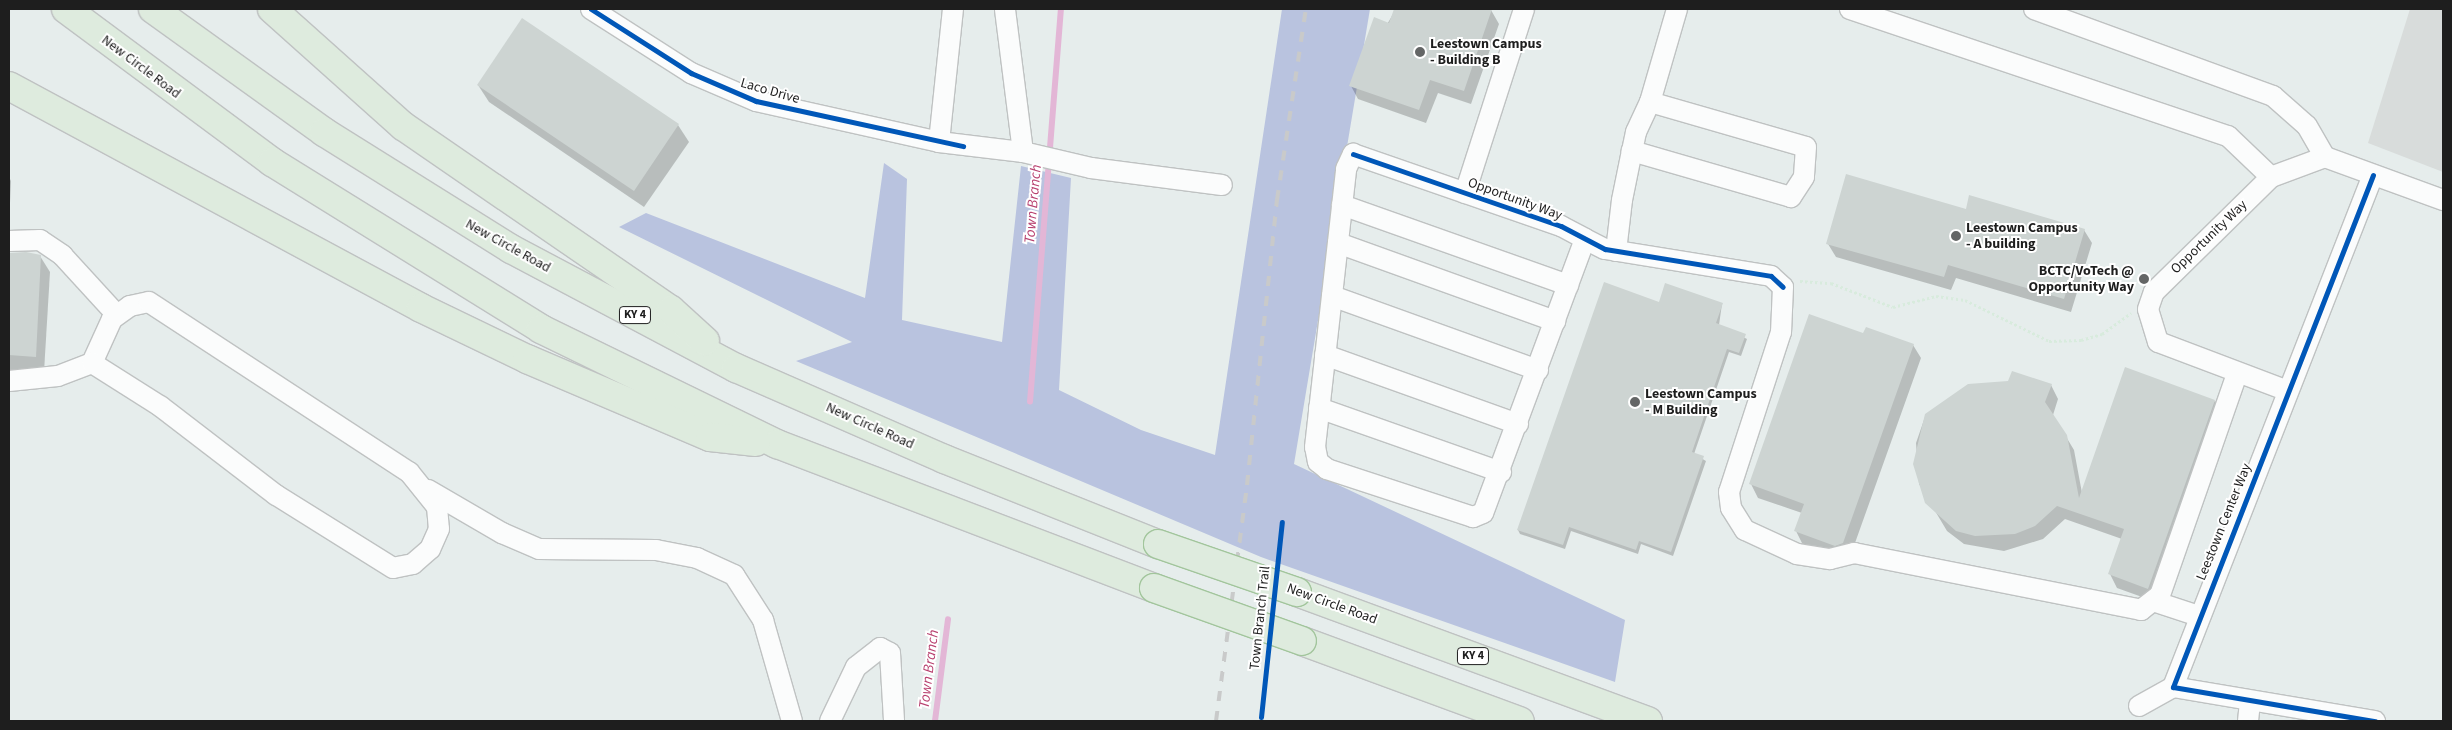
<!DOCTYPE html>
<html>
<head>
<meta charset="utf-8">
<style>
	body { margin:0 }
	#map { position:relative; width:2452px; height:730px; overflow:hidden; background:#e6edec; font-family:"Source Sans 3",sans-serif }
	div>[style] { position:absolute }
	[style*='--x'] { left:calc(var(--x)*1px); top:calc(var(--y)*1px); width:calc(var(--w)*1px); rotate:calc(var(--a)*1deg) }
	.residential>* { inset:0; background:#d8dcdb }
	.forest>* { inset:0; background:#b9c3df }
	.shadow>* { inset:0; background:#0003 }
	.stream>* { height:5.5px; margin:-2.75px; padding:0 2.75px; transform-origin:2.75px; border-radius:2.75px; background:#e3b6d6 }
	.building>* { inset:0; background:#cdd4d2 }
	.path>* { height:3px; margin-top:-1.5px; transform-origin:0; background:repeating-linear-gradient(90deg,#d8ebdd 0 2.5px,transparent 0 5px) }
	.roads { filter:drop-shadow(1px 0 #bfc2c2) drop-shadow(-1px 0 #bfc2c2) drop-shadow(0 1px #bfc2c2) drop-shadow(0 -1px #bfc2c2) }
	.minor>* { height:20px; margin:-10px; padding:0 10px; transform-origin:10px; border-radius:10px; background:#fbfcfc }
	.highway>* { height:28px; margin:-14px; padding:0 14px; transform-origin:14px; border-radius:14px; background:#deebde }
	.rail>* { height:4px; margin-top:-2px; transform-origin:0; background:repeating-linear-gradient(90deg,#c9caca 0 10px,transparent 0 20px) }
	.bridges { filter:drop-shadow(1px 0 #a2c59c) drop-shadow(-1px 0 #a2c59c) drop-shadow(0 1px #a2c59c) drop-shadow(0 -1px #a2c59c) }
	.highway-bridge>* { height:28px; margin:-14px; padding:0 14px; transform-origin:14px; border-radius:14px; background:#deebde }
	.cycleway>* { height:5px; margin:-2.5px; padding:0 2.5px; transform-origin:2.5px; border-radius:2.5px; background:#0057b8 }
	.dots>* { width:14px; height:14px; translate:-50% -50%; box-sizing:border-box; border:2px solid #fff; border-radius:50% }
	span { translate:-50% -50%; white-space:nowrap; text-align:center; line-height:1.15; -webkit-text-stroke:4px #fff; paint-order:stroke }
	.shield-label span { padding:1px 4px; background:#fff; border:1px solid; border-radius:4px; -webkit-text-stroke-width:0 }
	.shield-label { font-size:12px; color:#1e1e1e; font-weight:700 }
	.poi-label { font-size:14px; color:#1e1e1e; font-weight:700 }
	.left { translate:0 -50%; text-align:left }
	.right { translate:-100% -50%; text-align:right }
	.street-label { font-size:14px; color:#1e1e1e }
	.water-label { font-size:15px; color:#b8416f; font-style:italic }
	.frame { position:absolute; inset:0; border:10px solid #1e1e1e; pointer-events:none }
</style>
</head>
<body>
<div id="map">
	<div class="residential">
		<div style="clip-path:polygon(2410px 9px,2443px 9px,2443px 172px,2368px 143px)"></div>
	</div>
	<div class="forest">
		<div style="clip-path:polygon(1282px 9px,1370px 9px,1294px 464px,1625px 620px,1615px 682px,1261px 557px,796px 361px,852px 342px,619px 227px,646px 213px,865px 298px,884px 163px,907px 179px,902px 320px,1002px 342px,1021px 166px,1071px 178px,1059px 390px,1141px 430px,1215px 455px)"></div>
	</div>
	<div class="shadow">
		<div style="clip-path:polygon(1396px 9px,1491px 10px,1499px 24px,1471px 104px,1438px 93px,1426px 123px,1358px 99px,1351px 86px)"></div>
		<div style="clip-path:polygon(478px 85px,678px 125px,689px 142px,644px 207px,489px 102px)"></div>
		<div style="clip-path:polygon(9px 177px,11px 181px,9px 226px)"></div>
		<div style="clip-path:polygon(1966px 210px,2084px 230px,2092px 243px,2071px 312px,1956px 278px,1951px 290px,1836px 257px,1828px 244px)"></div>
		<div style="clip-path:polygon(9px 253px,40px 256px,50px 272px,44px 372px,9px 370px)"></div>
		<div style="clip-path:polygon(1660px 304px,1722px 304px,1719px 325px,1747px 339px,1741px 356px,1729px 352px,1694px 454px,1706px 461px,1673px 556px,1641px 544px,1638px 554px,1571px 531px,1565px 549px,1520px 534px,1518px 530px)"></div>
		<div style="clip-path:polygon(1864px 335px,1913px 345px,1921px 358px,1850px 557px,1843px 559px,1803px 545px,1796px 531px,1802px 513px,1758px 498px,1751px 484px)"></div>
		<div style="clip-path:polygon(2051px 385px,2058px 399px,2053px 415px,2074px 450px,2082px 493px,2215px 401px,2222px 414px,2156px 602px,2117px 588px,2110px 574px,2122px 539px,2065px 519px,2043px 539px,2004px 551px,1964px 544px,1947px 531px,1919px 484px,1916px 443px,1926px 414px)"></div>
	</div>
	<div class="stream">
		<div style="--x:1030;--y:402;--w:394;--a:-85.5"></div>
		<div style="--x:935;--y:721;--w:102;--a:-82.7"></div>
	</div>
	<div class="building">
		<div style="clip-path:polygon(1394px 9px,1492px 9px,1464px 91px,1430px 80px,1419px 110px,1349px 86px,1374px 17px,1389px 23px)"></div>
		<div style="clip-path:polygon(522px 18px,679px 124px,634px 191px,477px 85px)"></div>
		<div style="clip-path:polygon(1846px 174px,1966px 209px,1969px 195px,2085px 229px,2064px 299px,1948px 265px,1944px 277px,1826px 244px)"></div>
		<div style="clip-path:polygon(26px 252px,41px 255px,36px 357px,9px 355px,9px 253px)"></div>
		<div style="clip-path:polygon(1604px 282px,1659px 302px,1665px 283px,1723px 303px,1716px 323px,1746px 334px,1739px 353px,1727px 349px,1692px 452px,1704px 456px,1671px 552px,1639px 541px,1636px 550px,1569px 527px,1563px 545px,1517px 530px)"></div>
		<div style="clip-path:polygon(1809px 314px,1863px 333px,1866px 327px,1914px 344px,1843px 543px,1835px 546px,1794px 531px,1804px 504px,1749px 484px)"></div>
		<div style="clip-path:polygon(2125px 367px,2215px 400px,2148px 589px,2108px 574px,2124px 529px,2057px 506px,2035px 526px,2015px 534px,1975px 536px,1956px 531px,1925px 503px,1913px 464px,1925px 414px,1968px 384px,2008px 381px,2012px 371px,2052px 384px,2045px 402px,2067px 435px,2079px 498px)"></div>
	</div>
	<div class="path">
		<div style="--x:1800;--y:281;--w:31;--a:4"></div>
		<div style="--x:1831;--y:283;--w:66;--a:21.2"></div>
		<div style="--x:1893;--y:307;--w:44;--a:-14.3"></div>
		<div style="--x:1936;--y:296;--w:29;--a:8"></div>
		<div style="--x:1965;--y:300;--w:93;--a:26"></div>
		<div style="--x:2049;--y:341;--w:32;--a:-2"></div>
		<div style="--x:2081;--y:340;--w:22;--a:-16"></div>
		<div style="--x:2102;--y:334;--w:36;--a:-36"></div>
	</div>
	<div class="roads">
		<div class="minor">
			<div style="--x:591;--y:9;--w:119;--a:32.6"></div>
			<div style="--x:691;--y:73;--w:71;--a:23.3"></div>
			<div style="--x:756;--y:101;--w:188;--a:12.6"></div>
			<div style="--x:939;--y:142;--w:85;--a:6.8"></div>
			<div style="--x:1023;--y:152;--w:144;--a:-97.2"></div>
			<div style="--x:1850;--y:9;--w:399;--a:18.6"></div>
			<div style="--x:2228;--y:136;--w:59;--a:43.6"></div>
			<div style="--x:2034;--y:9;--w:254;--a:20"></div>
			<div style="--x:2273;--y:96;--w:45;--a:41.4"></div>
			<div style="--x:2307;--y:126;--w:36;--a:60"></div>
			<div style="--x:1650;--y:102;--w:97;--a:-73.8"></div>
			<div style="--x:939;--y:142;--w:134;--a:-84"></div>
			<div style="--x:1023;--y:152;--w:70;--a:13.2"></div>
			<div style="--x:1091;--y:168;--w:132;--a:7.4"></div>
			<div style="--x:2373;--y:175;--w:550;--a:111.34"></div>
			<div style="--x:2173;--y:687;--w:205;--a:9.6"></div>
			<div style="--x:1465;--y:193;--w:193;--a:-72.2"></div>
			<div style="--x:1342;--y:205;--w:240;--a:19.5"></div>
			<div style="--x:1585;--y:239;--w:292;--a:110.4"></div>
			<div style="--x:1483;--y:513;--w:11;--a:158"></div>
			<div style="--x:1473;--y:517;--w:154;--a:-161.8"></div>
			<div style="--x:1327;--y:469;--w:11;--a:-142"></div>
			<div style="--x:1318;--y:462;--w:15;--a:-101"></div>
			<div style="--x:1315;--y:447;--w:280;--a:-83.6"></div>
			<div style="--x:1346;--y:169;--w:17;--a:-65"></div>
			<div style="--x:1353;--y:154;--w:220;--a:19.1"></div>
			<div style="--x:1561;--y:226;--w:27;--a:28"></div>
			<div style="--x:1585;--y:239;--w:22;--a:27"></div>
			<div style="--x:1605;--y:249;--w:168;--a:9.2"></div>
			<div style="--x:1771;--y:276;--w:16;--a:43"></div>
			<div style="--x:1783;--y:287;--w:45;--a:92.5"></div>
			<div style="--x:1781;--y:332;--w:168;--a:108"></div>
			<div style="--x:1729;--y:492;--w:16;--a:83"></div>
			<div style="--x:1731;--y:508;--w:26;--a:58"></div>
			<div style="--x:1745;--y:530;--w:57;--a:24.8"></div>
			<div style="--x:1797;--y:554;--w:33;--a:9"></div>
			<div style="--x:1830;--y:559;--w:25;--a:-14"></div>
			<div style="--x:1854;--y:553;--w:293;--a:11.2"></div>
			<div style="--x:2141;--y:610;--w:24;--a:-38"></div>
			<div style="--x:2160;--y:595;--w:234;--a:-70.8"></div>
			<div style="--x:9;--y:241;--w:31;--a:-2"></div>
			<div style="--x:40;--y:240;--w:27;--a:34"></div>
			<div style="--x:62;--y:255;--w:81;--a:47.5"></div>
			<div style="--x:1338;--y:243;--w:231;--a:19.8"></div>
			<div style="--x:1616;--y:251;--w:51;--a:-83.3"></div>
			<div style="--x:1622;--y:200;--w:50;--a:-78.5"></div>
			<div style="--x:1632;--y:151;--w:19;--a:-78"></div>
			<div style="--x:1636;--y:132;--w:33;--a:-65"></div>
			<div style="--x:1650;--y:102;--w:162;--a:16.1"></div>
			<div style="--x:1806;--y:147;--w:30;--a:94"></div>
			<div style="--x:1804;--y:177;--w:24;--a:123"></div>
			<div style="--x:1791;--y:197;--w:166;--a:-163.9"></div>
			<div style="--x:1332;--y:296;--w:219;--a:19.8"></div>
			<div style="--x:1325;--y:355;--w:205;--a:19.7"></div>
			<div style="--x:9;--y:381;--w:49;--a:-5.8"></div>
			<div style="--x:58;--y:376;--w:36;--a:-21"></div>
			<div style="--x:92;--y:363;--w:48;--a:-65.6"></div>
			<div style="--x:112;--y:319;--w:22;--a:-36"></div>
			<div style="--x:130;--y:306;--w:19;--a:-12"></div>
			<div style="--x:149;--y:302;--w:311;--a:33.2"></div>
			<div style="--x:409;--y:472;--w:45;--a:51.3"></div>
			<div style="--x:437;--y:507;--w:22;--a:85"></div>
			<div style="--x:439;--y:529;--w:22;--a:114"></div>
			<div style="--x:430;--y:549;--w:23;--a:139"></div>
			<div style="--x:413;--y:564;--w:20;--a:169"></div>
			<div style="--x:393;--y:568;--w:138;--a:-148"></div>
			<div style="--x:276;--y:495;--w:146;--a:-142.5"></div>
			<div style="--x:160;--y:406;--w:80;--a:-147.7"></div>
			<div style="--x:2288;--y:391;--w:139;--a:-159.3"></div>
			<div style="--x:2158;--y:342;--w:34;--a:-107"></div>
			<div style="--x:2148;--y:309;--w:18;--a:-71"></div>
			<div style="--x:2154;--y:292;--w:164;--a:-44.5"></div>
			<div style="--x:2271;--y:177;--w:58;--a:-20.3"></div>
			<div style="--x:2325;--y:157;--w:126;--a:20"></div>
			<div style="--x:1319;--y:408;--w:193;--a:19.4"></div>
			<div style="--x:428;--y:490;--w:86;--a:30.2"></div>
			<div style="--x:502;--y:533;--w:40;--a:23.4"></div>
			<div style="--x:539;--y:549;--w:117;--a:0.5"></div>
			<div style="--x:656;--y:550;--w:42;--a:11"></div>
			<div style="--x:697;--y:558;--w:41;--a:24.7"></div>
			<div style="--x:734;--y:575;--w:54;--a:57.2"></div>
			<div style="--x:763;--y:620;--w:105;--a:74"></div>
			<div style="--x:2153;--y:601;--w:48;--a:18.1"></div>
			<div style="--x:2139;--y:706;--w:39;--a:-29"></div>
			<div style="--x:830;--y:721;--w:60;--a:-64.3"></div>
			<div style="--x:856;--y:667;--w:31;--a:-38"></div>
			<div style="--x:880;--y:648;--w:11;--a:27"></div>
			<div style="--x:890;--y:653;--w:68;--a:86.6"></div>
			<div style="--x:2248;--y:721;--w:20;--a:-84"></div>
		</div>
		<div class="highway">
			<div style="--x:66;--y:9;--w:257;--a:36.6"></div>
			<div style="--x:272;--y:162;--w:317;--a:31.8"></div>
			<div style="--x:541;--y:329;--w:263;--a:26"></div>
			<div style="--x:777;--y:444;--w:404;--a:20.9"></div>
			<div style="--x:153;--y:9;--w:211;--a:35.7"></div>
			<div style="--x:324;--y:132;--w:221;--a:32"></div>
			<div style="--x:511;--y:249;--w:255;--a:27.9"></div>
			<div style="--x:736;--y:368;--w:227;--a:23.6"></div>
			<div style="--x:944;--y:459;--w:230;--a:21.7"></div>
			<div style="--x:272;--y:9;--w:176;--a:41.8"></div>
			<div style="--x:403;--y:126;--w:325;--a:34.5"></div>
			<div style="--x:671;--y:310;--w:46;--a:42.4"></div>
			<div style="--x:9;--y:86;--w:468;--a:28.3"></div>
			<div style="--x:421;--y:308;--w:118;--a:25.7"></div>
			<div style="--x:527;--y:359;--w:199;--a:23.1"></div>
			<div style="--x:710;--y:437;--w:46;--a:6.2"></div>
			<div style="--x:1297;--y:592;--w:374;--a:20.2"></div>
			<div style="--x:1302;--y:641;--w:232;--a:20.2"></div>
		</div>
	</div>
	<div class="rail">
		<div style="--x:1216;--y:721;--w:238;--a:-82.5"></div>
		<div style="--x:1247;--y:485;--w:287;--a:-84"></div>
		<div style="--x:1277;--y:200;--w:193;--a:-81.4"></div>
	</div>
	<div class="bridges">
		<div class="highway-bridge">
			<div style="--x:1158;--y:544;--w:147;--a:19.1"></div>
			<div style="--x:1154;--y:588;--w:157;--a:19.7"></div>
		</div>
	</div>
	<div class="cycleway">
		<div style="--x:591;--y:9;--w:119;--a:32.6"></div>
		<div style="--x:691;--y:73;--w:71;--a:23.3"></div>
		<div style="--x:756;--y:101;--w:212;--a:12.3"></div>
		<div style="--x:1353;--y:154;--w:220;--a:19.1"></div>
		<div style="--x:1561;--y:226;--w:50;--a:27.6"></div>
		<div style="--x:1605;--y:249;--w:168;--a:9.2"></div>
		<div style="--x:1771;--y:276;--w:16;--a:43"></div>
		<div style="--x:2373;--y:175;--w:550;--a:111.34"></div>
		<div style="--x:2173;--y:687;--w:205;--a:9.6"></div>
		<div style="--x:1261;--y:717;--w:196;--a:-83.9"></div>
	</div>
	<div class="dots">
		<div style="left:1420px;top:52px;background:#646666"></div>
		<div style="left:1956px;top:236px;background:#646666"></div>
		<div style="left:2144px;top:279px;background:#646666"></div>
		<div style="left:1635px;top:402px;background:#646666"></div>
	</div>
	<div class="shield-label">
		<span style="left:635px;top:315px">KY 4</span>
		<span style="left:1473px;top:656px">KY 4</span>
	</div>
	<div class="poi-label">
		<span class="left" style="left:1430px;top:52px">Leestown Campus<br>- Building B</span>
		<span class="left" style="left:1966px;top:236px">Leestown Campus<br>- A building</span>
		<span class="right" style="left:2134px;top:279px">BCTC/VoTech @<br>Opportunity Way</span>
		<span class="left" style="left:1645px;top:402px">Leestown Campus<br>- M Building</span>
	</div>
	<div class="street-label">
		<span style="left:141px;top:67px;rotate:37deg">New Circle Road</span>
		<span style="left:770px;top:91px;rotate:16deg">Laco Drive</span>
		<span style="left:1515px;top:199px;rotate:20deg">Opportunity Way</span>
		<span style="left:2209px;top:237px;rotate:-44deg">Opportunity Way</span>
		<span style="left:508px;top:246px;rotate:29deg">New Circle Road</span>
		<span style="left:870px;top:426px;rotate:24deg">New Circle Road</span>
		<span style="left:2224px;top:522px;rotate:-68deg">Leestown Center Way</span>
		<span style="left:1332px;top:604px;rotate:20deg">New Circle Road</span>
		<span style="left:1260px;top:618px;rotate:-84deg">Town Branch Trail</span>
	</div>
	<div class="water-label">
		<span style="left:1033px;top:204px;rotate:-85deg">Town Branch</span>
		<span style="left:929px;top:669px;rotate:-83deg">Town Branch</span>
	</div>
	<div class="frame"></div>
</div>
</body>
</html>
